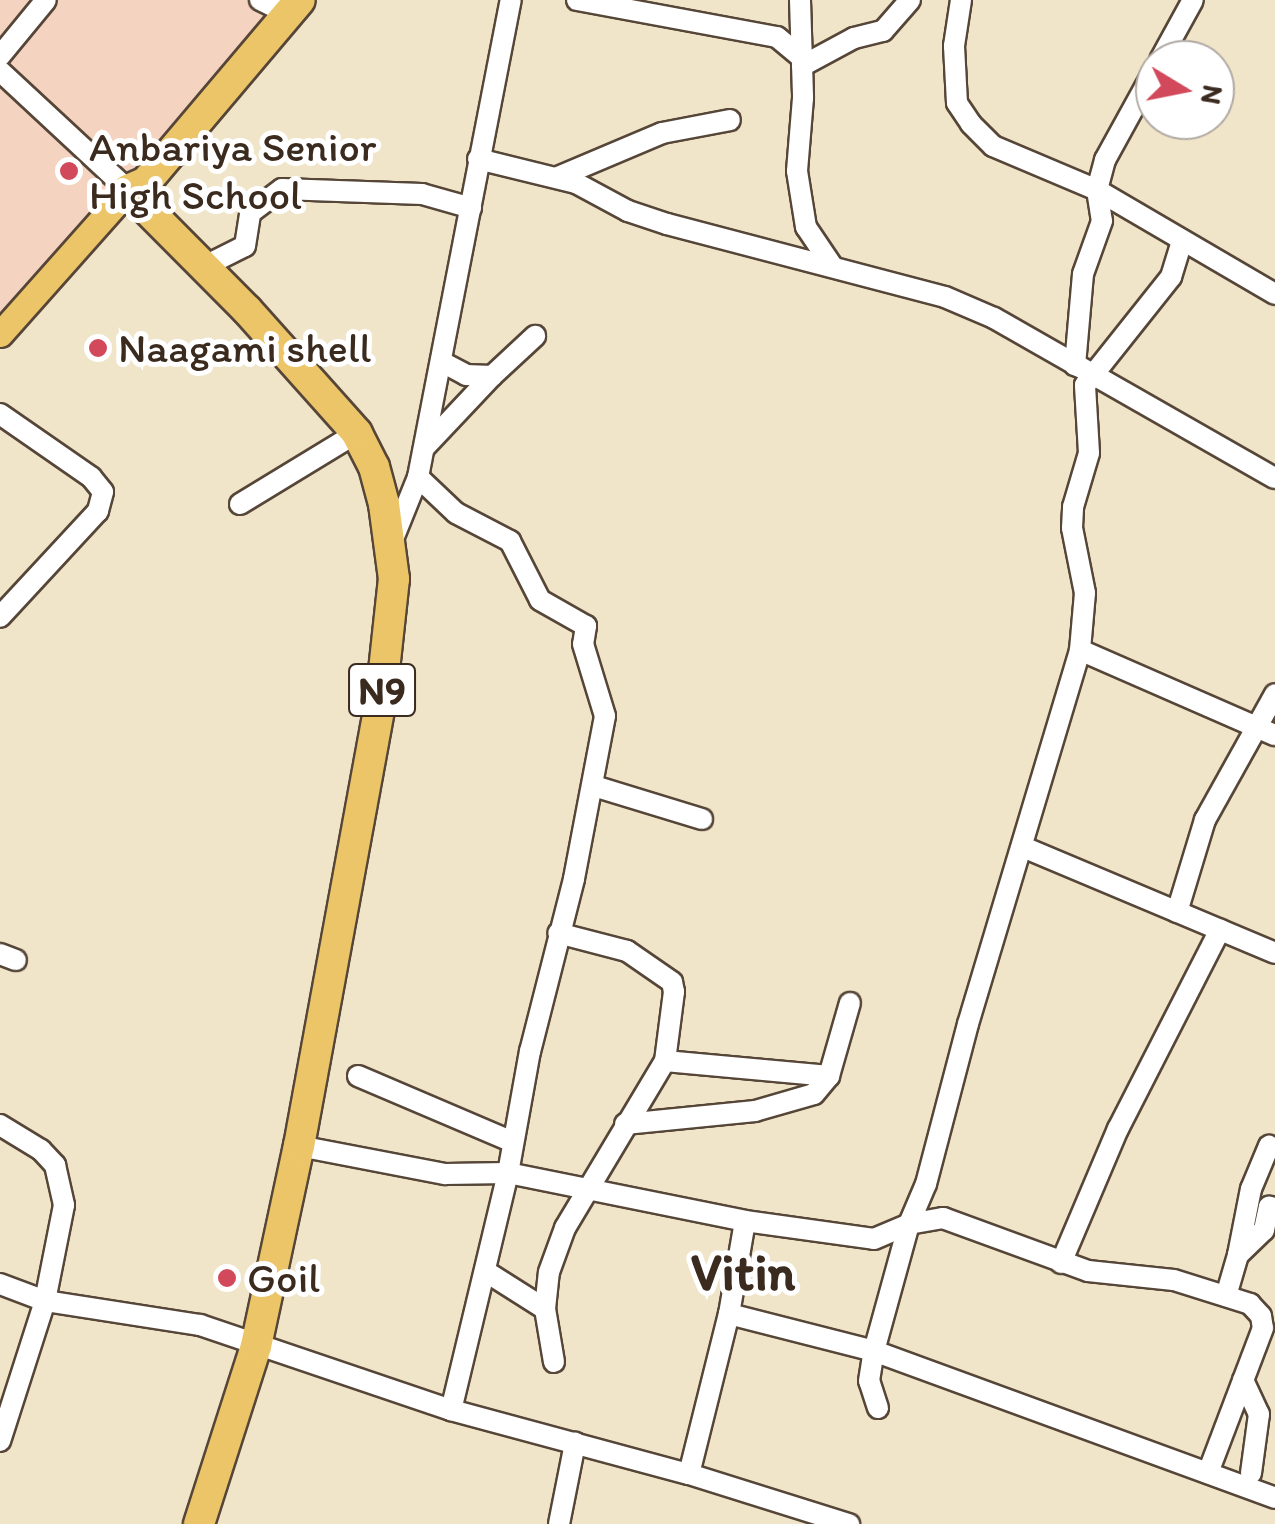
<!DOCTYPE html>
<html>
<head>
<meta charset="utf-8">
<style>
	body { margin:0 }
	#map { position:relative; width:1275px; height:1524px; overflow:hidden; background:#f0e5c9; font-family:Itim,sans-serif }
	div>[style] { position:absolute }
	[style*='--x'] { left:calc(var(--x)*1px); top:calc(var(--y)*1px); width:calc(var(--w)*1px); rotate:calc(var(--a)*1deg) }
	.built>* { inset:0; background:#f4d3c1 }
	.roads { filter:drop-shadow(2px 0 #564638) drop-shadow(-2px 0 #564638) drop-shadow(0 2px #564638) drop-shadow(0 -2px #564638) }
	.minor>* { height:20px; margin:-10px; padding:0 10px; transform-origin:10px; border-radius:10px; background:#fff }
	.major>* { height:25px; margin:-12.5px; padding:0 12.5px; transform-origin:12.5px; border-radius:12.5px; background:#edc569 }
	.highway>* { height:30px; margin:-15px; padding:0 15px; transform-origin:15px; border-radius:15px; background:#edc569 }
	.dots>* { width:28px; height:28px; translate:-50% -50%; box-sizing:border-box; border:5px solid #fff; border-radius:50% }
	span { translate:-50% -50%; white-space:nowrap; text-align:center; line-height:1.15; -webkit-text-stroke:10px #fff; paint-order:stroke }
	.shield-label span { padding:2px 8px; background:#fff; border:2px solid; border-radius:8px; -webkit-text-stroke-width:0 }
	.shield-label { font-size:40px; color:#3b2a1e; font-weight:700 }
	.poi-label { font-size:42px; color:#3b2a1e }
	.left { translate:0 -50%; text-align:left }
	.district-label { font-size:52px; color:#3b2a1e; font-weight:700 }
	.north { position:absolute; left:1135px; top:40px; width:100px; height:100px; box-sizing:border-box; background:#fff; border:2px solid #b1aaa5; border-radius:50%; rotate:100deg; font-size:28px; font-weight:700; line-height:40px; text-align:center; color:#3b2a1e }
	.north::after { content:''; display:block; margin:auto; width:35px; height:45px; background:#d1495b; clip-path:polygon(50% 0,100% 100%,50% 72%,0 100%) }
</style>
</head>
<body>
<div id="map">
	<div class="built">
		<div style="clip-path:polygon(0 0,249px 0,275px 13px,0 330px)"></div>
	</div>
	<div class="roads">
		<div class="minor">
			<div style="--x:260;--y:0;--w:32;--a:26"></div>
			<div style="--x:577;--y:0;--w:203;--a:10.5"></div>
			<div style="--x:777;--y:37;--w:31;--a:40"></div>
			<div style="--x:800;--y:0;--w:98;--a:88.2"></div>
			<div style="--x:803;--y:98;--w:73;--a:94.7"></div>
			<div style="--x:797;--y:171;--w:57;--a:80.9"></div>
			<div style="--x:806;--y:227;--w:48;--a:56"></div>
			<div style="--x:961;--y:0;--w:47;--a:98.7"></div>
			<div style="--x:954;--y:46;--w:57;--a:87"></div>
			<div style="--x:957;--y:103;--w:25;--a:56"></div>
			<div style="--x:971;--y:124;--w:31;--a:45"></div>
			<div style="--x:993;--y:146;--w:113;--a:22.9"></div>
			<div style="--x:1097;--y:190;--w:31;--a:81"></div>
			<div style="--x:1102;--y:221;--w:56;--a:109.7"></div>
			<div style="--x:1083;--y:274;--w:92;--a:95"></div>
			<div style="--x:0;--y:56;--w:72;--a:-50.6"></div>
			<div style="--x:1160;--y:60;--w:68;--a:-61.2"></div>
			<div style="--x:802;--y:66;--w:59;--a:-28.3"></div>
			<div style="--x:854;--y:38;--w:30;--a:-14"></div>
			<div style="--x:883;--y:31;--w:41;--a:-48.9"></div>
			<div style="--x:1155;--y:69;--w:104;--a:118.8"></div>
			<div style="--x:1105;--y:160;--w:31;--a:105"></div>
			<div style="--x:1097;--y:190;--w:206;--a:30.3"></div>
			<div style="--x:0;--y:71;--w:175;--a:42.9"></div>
			<div style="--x:478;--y:159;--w:101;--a:13.8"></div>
			<div style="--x:576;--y:183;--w:59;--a:28.3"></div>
			<div style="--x:628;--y:211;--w:41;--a:18.4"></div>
			<div style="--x:667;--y:224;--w:287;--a:14.7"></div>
			<div style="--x:945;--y:297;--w:53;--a:23.2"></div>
			<div style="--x:994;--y:318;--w:323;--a:29.7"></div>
			<div style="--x:558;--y:177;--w:113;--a:-22.9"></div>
			<div style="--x:662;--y:133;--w:69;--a:-10.8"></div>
			<div style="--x:201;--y:268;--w:49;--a:-26.6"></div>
			<div style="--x:245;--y:246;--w:33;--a:-81"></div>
			<div style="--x:250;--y:213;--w:40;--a:-37"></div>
			<div style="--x:282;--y:189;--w:140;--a:2"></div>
			<div style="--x:422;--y:194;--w:51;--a:15.9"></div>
			<div style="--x:442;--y:362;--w:27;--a:28"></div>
			<div style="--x:466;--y:375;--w:26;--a:2"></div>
			<div style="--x:492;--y:376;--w:59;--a:-42.9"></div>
			<div style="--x:0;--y:414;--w:111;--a:34.7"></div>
			<div style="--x:91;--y:477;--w:19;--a:51"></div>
			<div style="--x:103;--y:492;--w:20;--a:105"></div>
			<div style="--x:98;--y:511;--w:144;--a:132.8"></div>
			<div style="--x:425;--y:447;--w:98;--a:-46.7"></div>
			<div style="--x:418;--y:477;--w:52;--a:43.5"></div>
			<div style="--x:456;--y:513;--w:61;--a:27.4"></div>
			<div style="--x:510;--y:541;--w:66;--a:63"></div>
			<div style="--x:540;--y:600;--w:53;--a:29.5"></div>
			<div style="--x:586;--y:626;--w:18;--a:99"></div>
			<div style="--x:583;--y:644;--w:75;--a:73"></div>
			<div style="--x:605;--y:716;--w:166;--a:100.8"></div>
			<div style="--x:574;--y:879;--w:178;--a:104.3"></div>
			<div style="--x:530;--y:1051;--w:124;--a:100.2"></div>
			<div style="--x:508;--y:1173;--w:244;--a:103.5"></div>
			<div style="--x:240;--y:504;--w:137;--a:-31.3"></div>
			<div style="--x:393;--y:539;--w:67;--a:-68"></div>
			<div style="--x:418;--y:477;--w:486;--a:-79"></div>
			<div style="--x:1080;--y:650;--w:213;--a:23.6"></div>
			<div style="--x:594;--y:786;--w:113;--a:17"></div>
			<div style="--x:1023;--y:847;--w:273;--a:22.8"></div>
			<div style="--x:1177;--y:912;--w:96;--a:-73.1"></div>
			<div style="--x:1205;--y:820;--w:144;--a:-60.9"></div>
			<div style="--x:0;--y:954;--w:17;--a:21"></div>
			<div style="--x:665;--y:1061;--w:165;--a:5.2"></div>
			<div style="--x:358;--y:1076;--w:168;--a:23.1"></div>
			<div style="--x:625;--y:1124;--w:131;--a:-5.7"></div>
			<div style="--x:755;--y:1111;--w:61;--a:-16.1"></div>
			<div style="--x:814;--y:1094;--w:23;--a:-50"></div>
			<div style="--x:829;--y:1076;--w:76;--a:-74"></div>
			<div style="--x:0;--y:1125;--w:48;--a:31.4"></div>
			<div style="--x:41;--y:1150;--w:21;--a:47"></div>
			<div style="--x:55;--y:1165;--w:41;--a:77.3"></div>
			<div style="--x:64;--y:1205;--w:98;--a:101.2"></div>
			<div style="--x:45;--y:1301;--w:147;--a:107.8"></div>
			<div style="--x:299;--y:1146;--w:149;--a:10.9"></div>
			<div style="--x:445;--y:1174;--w:63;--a:-0.9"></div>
			<div style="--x:508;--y:1173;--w:242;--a:11.4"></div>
			<div style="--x:745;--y:1221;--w:130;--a:7.9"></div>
			<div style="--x:874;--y:1239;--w:38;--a:-23"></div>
			<div style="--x:909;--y:1224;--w:43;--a:-67"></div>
			<div style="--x:926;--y:1184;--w:165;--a:-75.3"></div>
			<div style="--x:968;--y:1024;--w:390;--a:-73.3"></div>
			<div style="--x:1080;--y:650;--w:57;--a:-85"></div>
			<div style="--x:1085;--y:593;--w:66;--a:-101.3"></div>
			<div style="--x:1072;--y:528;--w:21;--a:-87"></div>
			<div style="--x:1073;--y:507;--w:56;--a:-73.5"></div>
			<div style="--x:1089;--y:453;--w:68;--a:-93.4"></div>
			<div style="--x:1085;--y:385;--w:138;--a:-51.5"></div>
			<div style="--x:1171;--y:277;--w:37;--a:-73"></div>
			<div style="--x:1238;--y:1255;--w:67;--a:-78.9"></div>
			<div style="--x:1251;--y:1189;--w:47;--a:-67.3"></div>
			<div style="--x:1061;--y:1263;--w:146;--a:-67"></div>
			<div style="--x:1118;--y:1129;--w:224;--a:-62.9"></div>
			<div style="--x:485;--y:1271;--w:71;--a:32.3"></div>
			<div style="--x:0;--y:1284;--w:48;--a:20.7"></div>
			<div style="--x:45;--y:1301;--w:157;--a:8.8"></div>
			<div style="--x:200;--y:1325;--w:265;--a:18.7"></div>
			<div style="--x:451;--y:1410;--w:246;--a:15.1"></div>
			<div style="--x:689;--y:1474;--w:168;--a:17.4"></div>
			<div style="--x:1226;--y:1296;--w:43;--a:-73.7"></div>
			<div style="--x:1238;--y:1255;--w:36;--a:-44"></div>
			<div style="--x:1264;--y:1230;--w:24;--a:-78"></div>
			<div style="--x:1269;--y:1207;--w:6;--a:9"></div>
			<div style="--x:729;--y:1314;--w:150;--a:14.3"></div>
			<div style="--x:874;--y:1351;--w:427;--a:20.1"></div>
			<div style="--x:554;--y:1362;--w:54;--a:-99.6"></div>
			<div style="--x:545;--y:1309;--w:37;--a:-84"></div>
			<div style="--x:549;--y:1272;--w:47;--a:-70"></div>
			<div style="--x:565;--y:1228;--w:195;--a:-59.1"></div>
			<div style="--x:665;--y:1061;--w:70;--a:-82.6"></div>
			<div style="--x:674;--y:992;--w:10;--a:-101"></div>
			<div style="--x:672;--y:982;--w:55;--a:-145.4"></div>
			<div style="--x:627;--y:951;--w:71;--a:-165.4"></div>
			<div style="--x:1243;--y:1380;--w:38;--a:65"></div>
			<div style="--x:1259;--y:1414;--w:60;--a:97.7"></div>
			<div style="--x:878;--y:1408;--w:28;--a:-108"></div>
			<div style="--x:869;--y:1381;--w:30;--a:-81"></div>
			<div style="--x:874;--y:1351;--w:132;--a:-74.6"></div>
			<div style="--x:909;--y:1224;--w:35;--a:-10"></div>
			<div style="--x:943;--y:1218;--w:154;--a:20.1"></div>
			<div style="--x:1088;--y:1271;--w:86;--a:6"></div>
			<div style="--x:1174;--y:1280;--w:80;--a:17.5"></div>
			<div style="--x:1250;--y:1304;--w:16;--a:47"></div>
			<div style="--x:1261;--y:1316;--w:12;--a:81"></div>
			<div style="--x:1263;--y:1328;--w:155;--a:110.8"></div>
			<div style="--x:689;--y:1474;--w:165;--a:-76"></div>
			<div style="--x:729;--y:1314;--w:94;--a:-80.2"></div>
			<div style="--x:559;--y:1524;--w:83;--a:-78.8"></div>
		</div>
		<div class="major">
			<div style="--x:0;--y:334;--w:193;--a:-48.4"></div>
		</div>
		<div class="highway">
			<div style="--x:199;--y:1524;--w:187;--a:-72.2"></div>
			<div style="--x:256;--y:1346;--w:205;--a:-77.9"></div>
			<div style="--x:299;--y:1146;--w:455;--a:-79.6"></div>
			<div style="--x:381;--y:698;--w:120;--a:-83.8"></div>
			<div style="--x:394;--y:579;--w:76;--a:-97.6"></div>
			<div style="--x:384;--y:504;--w:38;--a:-105"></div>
			<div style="--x:374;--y:467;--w:38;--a:-117"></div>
			<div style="--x:357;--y:433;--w:165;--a:-131.8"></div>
			<div style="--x:247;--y:310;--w:169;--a:-134.8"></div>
			<div style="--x:128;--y:190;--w:20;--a:-24"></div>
			<div style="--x:146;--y:182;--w:238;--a:-49.8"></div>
		</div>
	</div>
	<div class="dots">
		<div style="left:69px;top:171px;background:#d1495b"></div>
		<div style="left:98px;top:348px;background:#d1495b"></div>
		<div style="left:227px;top:1278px;background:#d1495b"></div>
	</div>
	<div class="shield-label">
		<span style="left:382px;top:690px">N9</span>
	</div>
	<div class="poi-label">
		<span class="left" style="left:89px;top:171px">Anbariya Senior<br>High School</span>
		<span class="left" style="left:118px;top:348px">Naagami shell</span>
		<span class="left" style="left:247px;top:1278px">Goil</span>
	</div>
	<div class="district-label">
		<span style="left:743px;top:1273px">Vitin</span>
	</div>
	<div class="north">N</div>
</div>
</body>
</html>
